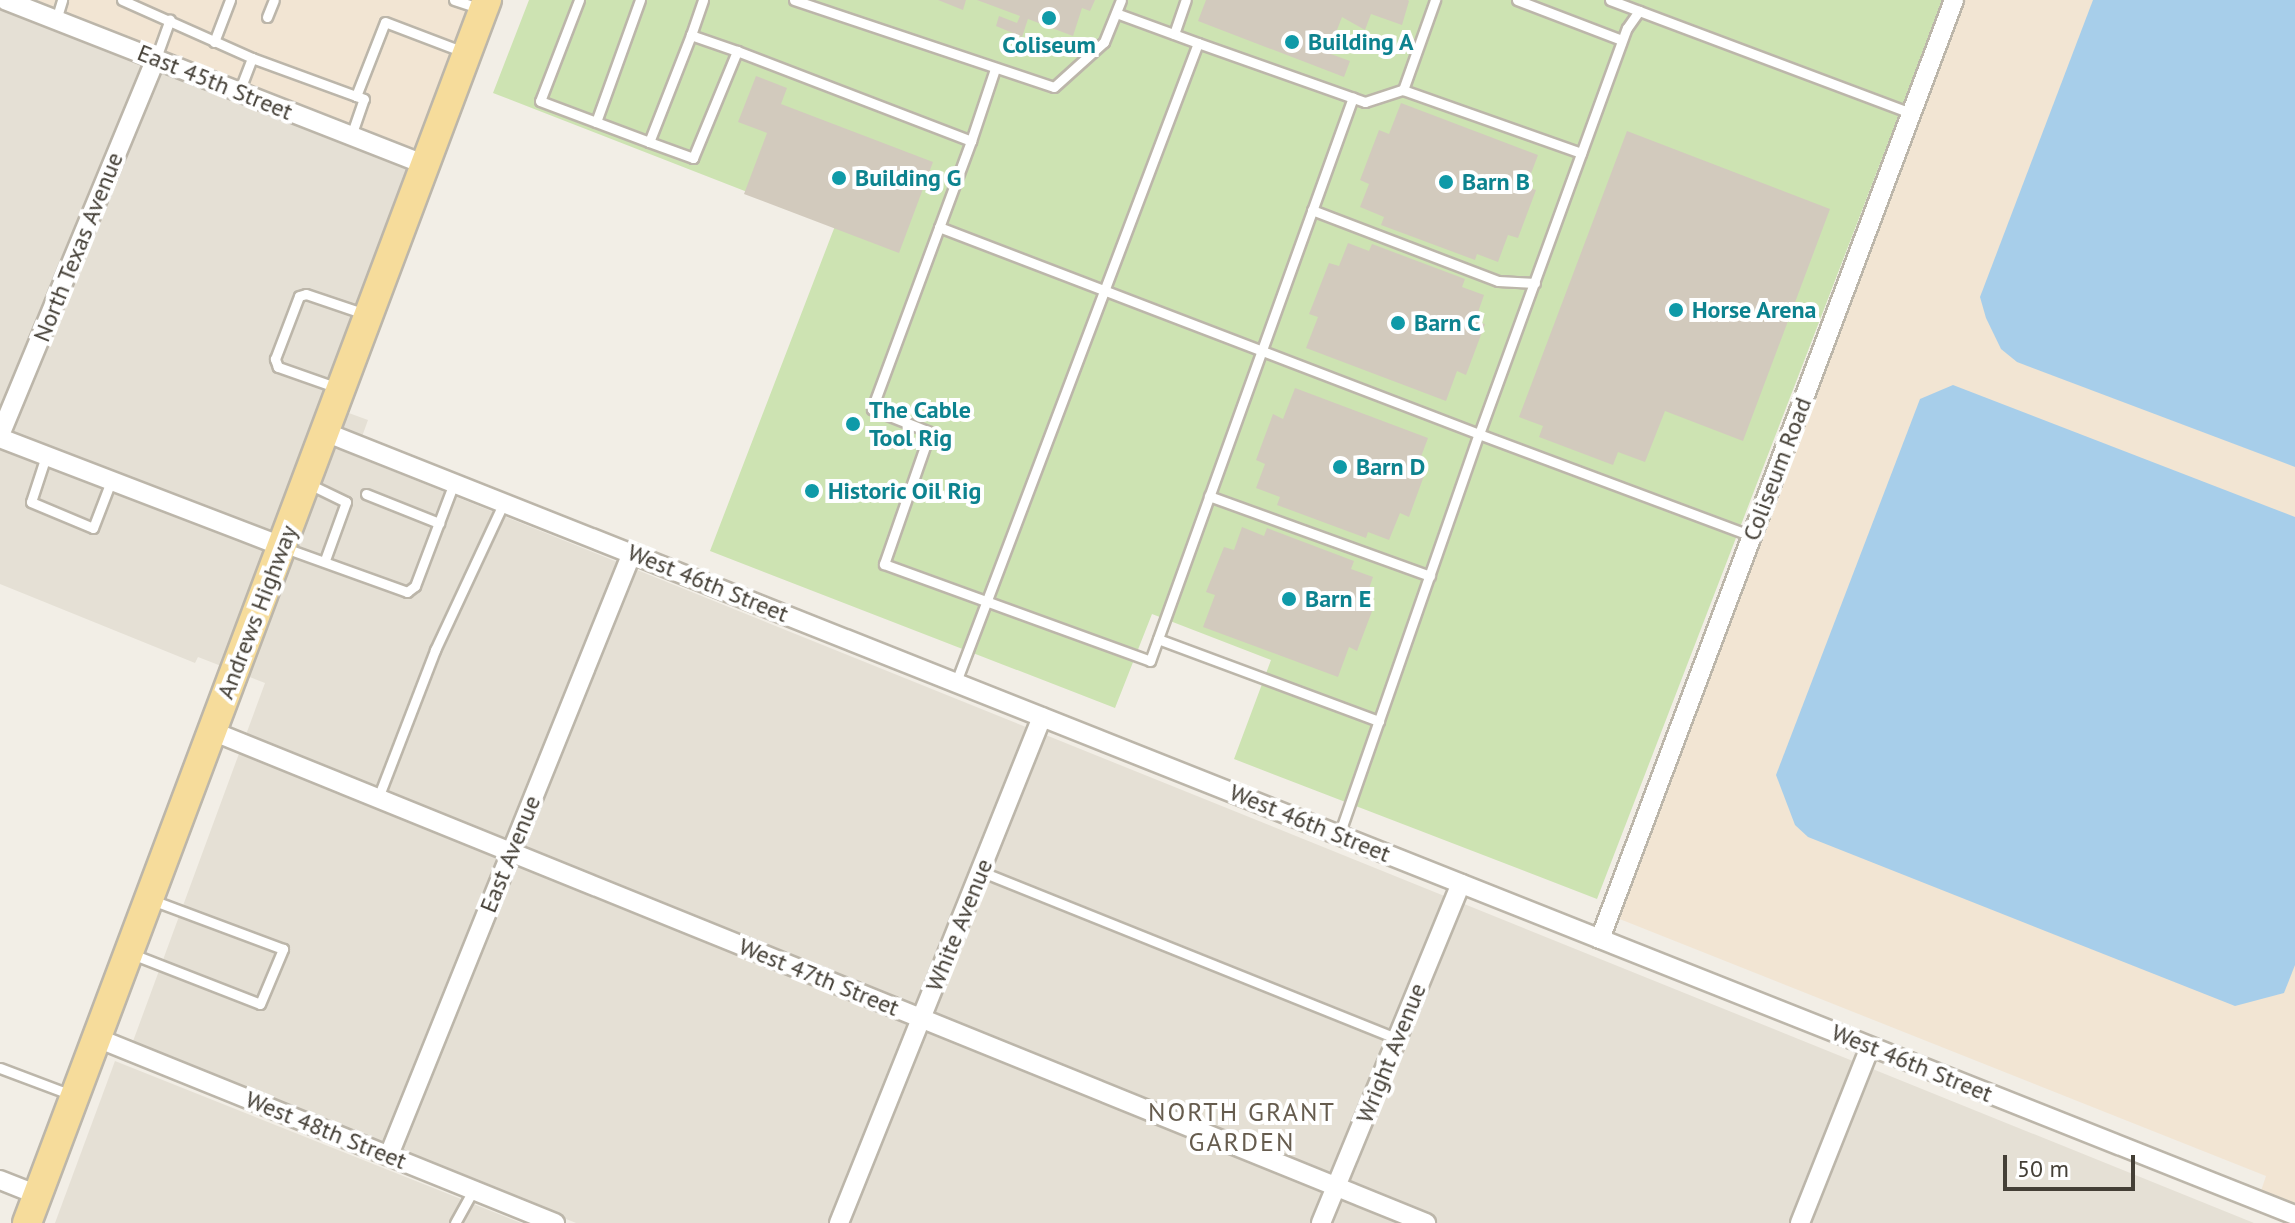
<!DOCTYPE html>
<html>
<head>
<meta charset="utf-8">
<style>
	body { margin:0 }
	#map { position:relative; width:2295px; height:1223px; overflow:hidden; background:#f2eee6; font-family:"PT Sans",sans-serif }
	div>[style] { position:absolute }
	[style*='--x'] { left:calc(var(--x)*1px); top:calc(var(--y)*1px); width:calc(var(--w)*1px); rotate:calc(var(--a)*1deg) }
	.residential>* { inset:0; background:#e5e0d5 }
	.commercial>* { inset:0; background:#f2e5d3 }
	.green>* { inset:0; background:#cde3b2 }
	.water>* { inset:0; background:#a7ceea }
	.building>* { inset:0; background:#d2cabd }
	.roads { filter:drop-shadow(2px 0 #bcb6aa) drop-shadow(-2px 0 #bcb6aa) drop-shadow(0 2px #bcb6aa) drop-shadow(0 -2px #bcb6aa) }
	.service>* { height:9px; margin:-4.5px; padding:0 4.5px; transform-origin:4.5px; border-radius:4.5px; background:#fff }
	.minor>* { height:18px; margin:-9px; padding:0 9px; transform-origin:9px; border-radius:9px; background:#fff }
	.primary>* { height:28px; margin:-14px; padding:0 14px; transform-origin:14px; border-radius:14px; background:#f6dc9b }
	.dots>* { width:22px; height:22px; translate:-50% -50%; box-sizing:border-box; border:4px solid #fff; border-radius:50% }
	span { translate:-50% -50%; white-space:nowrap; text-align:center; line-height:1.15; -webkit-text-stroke:8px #fff; paint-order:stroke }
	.culture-label { font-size:24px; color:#0d838f; font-weight:700 }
	.left { translate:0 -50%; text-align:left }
	.street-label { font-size:24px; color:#443f36 }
	.neighbourhood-label { font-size:26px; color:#665c4e; letter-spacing:2px }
	.scale { position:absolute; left:2003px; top:1155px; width:132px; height:36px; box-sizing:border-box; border:4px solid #443f36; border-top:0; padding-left:10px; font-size:24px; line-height:28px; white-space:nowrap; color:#443f36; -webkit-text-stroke:6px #fff; paint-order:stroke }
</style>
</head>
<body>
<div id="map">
	<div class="residential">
		<div style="clip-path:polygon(0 0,425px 165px,335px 408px,368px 420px,355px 456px,2254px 1223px,576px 1223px,132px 1044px,265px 683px,198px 657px,195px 663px,0 584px)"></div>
		<div style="clip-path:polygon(115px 1061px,521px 1223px,55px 1223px)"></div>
	</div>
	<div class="commercial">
		<div style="clip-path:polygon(34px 0,487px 0,425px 165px,30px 11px)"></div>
		<div style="clip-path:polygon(1954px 0,2295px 0,2295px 1215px,2258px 1200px,2266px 1176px,1607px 914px)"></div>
	</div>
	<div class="green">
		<div style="clip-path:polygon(529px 0,1943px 0,1597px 899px,1234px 759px,1271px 660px,1152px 614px,1115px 708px,710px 551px,835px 226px,493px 93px)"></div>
	</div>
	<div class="water">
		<div style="clip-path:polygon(2093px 0,2295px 0,2295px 467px,2017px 362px,2001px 349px,1986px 318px,1980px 297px)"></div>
		<div style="clip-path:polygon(1953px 385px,2295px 517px,2295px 965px,2284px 993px,2235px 1006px,1808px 837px,1795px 825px,1776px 775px,1920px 399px)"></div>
	</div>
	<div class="building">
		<div style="clip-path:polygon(938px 0,966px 0,963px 10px)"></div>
		<div style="clip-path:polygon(977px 0,1095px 0,1090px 11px,1082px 8px,1073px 36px,1028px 19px,1022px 37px,996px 26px,999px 16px,1017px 23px,1020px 16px)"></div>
		<div style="clip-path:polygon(1206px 0,1408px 0,1409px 1px,1402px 25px,1371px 14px,1365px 30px,1342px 17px,1328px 53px,1350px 61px,1344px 77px,1198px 21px)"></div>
		<div style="clip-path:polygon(756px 76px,787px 88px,781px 104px,933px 162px,899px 253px,744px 194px,767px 133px,738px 122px)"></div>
		<div style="clip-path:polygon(1401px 103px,1538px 155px,1526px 187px,1536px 190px,1518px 238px,1508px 235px,1498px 262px,1477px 254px,1475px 260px,1381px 225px,1384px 217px,1360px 207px,1369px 184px,1360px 180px,1379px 130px,1389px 134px)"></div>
		<div style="clip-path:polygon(1627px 131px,1830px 209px,1743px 441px,1665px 411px,1645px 462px,1618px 452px,1613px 465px,1539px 437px,1543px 426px,1519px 417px)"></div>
		<div style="clip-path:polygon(1348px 243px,1369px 251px,1372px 244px,1465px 279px,1462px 287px,1484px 295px,1475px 321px,1485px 324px,1466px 375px,1457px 371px,1446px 401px,1306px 348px,1318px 317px,1309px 314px,1329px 263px,1339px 266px)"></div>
		<div style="clip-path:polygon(1295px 388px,1428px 438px,1416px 470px,1425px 473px,1409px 517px,1400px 513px,1389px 540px,1368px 532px,1366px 538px,1277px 505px,1280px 497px,1256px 488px,1265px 464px,1256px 460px,1273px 414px,1283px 419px)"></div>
		<div style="clip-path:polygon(1242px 527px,1264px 536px,1267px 528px,1354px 561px,1351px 569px,1373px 577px,1364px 603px,1374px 606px,1357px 651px,1349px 647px,1338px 677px,1203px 627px,1215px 595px,1206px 592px,1224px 547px,1234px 550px)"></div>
	</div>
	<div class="roads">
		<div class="service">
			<div style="--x:122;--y:0;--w:142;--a:24"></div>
			<div style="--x:252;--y:58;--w:36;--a:111"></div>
			<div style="--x:454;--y:0;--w:28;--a:18"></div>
			<div style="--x:579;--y:0;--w:108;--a:111.1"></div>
			<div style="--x:540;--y:101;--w:116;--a:20.6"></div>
			<div style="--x:649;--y:142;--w:47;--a:20"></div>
			<div style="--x:693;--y:158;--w:116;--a:-67.6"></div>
			<div style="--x:737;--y:51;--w:49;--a:-160.8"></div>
			<div style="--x:691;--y:35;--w:115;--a:111.4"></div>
			<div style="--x:794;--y:0;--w:274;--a:18.5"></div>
			<div style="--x:1054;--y:87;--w:67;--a:-42"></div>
			<div style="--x:1104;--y:42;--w:45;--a:-68"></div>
			<div style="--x:1517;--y:0;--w:112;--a:20.9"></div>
			<div style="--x:1610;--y:0;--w:322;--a:20.6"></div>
			<div style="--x:267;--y:17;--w:18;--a:-68"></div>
			<div style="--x:56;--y:20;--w:21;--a:-73"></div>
			<div style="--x:1174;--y:34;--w:36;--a:-71"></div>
			<div style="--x:691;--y:35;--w:37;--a:-71"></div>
			<div style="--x:214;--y:42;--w:45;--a:-69.1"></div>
			<div style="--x:1198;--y:43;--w:177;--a:19.5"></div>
			<div style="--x:1365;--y:102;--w:40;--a:-18"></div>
			<div style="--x:1403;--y:90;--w:189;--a:19.5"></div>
			<div style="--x:737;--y:51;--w:251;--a:21"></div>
			<div style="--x:971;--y:141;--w:76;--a:-71.6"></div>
			<div style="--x:156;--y:58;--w:41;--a:-70.3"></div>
			<div style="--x:252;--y:58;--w:111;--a:20.1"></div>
			<div style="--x:356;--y:96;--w:79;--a:-68.6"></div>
			<div style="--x:385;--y:22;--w:85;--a:20.8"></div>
			<div style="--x:1403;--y:90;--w:96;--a:-70.4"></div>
			<div style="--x:596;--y:122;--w:130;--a:-70.2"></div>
			<div style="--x:351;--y:136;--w:39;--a:-71"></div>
			<div style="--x:364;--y:99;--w:9;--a:-159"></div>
			<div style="--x:971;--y:141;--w:286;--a:110.3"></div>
			<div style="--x:872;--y:409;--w:62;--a:21.6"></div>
			<div style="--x:930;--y:432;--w:140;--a:109.2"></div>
			<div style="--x:884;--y:564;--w:283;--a:20"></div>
			<div style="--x:1150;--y:661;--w:599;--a:-70.2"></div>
			<div style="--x:1312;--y:210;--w:199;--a:20.9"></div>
			<div style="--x:1498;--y:281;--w:37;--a:3"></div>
			<div style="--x:939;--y:227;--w:578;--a:20.97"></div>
			<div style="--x:1479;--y:434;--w:432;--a:-70"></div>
			<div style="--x:1627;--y:28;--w:21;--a:-55"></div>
			<div style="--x:338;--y:388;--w:64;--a:-160.7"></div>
			<div style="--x:278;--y:367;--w:9;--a:-111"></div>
			<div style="--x:275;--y:359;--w:67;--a:-69.1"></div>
			<div style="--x:299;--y:296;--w:7;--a:-16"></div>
			<div style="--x:306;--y:294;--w:62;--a:18.7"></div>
			<div style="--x:46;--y:456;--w:48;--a:108.1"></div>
			<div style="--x:31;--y:502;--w:67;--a:22.8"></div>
			<div style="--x:93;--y:528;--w:50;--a:-69"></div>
			<div style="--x:309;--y:484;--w:41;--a:25.9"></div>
			<div style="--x:346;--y:502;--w:62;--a:109.9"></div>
			<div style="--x:366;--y:494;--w:79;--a:21.7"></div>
			<div style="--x:1209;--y:496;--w:235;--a:19.9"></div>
			<div style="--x:285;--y:548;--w:130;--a:19.8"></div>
			<div style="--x:407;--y:592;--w:10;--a:-37"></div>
			<div style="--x:415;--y:586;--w:110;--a:-69.3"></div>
			<div style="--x:1158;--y:639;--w:236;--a:20.4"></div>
			<div style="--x:956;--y:682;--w:683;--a:-69.26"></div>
			<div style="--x:1198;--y:43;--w:87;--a:-159.9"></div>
			<div style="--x:378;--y:798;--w:159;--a:-68.9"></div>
			<div style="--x:435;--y:650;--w:163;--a:-65"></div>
			<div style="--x:1339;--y:835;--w:425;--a:-70.8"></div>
			<div style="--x:1479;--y:434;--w:291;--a:20.5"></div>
			<div style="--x:980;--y:871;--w:450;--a:21.9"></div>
			<div style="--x:132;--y:954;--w:137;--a:21.3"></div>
			<div style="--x:260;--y:1004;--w:60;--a:-67.3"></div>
			<div style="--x:283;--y:949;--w:140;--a:-159.5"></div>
			<div style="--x:0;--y:1068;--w:77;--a:20.6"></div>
			<div style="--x:455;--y:1223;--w:38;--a:-61"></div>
		</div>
		<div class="minor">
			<div style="--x:5;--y:0;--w:451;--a:21.4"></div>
			<div style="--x:325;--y:432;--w:2120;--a:21.68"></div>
			<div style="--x:0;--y:435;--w:408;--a:-67.5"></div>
			<div style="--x:0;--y:438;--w:302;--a:21"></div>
			<div style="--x:212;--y:731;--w:1310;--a:22.06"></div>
			<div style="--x:1600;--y:939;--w:1004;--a:-69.34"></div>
			<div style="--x:97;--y:1038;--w:494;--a:22"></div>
			<div style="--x:389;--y:1155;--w:649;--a:-68.02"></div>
			<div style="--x:0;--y:1180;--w:41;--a:21.5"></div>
			<div style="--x:839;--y:1223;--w:545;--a:-68.14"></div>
			<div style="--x:1321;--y:1223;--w:367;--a:-67.6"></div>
			<div style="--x:1800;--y:1223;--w:189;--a:-68.3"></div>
		</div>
		<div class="primary">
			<div style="--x:27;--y:1223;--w:1307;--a:-69.39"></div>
		</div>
	</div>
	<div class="dots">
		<div style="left:1049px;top:18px;background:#0f9aa8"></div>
		<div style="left:1292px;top:42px;background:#0f9aa8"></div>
		<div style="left:839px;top:178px;background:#0f9aa8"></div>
		<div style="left:1446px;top:182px;background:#0f9aa8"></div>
		<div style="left:1676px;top:310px;background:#0f9aa8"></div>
		<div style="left:1398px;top:323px;background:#0f9aa8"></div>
		<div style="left:853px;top:424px;background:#0f9aa8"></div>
		<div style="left:1340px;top:467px;background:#0f9aa8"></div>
		<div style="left:812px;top:491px;background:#0f9aa8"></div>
		<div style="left:1289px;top:599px;background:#0f9aa8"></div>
	</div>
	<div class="culture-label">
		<span class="left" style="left:1308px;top:42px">Building A</span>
		<span style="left:1049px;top:45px">Coliseum</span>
		<span class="left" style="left:855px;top:178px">Building G</span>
		<span class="left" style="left:1462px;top:182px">Barn B</span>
		<span class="left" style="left:1692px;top:310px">Horse Arena</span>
		<span class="left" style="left:1414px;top:323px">Barn C</span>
		<span class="left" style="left:869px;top:424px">The Cable<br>Tool Rig</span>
		<span class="left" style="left:1356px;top:467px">Barn D</span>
		<span class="left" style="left:828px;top:491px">Historic Oil Rig</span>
		<span class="left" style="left:1305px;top:599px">Barn E</span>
	</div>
	<div class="street-label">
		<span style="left:215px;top:82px;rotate:22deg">East 45th Street</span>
		<span style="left:78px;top:247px;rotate:-68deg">North Texas Avenue</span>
		<span style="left:1777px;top:469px;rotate:-69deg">Coliseum Road</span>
		<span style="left:708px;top:583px;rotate:22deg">West 46th Street</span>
		<span style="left:257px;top:612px;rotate:-69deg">Andrews Highway</span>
		<span style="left:1310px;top:823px;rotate:22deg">West 46th Street</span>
		<span style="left:510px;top:854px;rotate:-68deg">East Avenue</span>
		<span style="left:959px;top:925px;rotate:-68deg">White Avenue</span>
		<span style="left:819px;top:977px;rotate:22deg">West 47th Street</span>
		<span style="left:1391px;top:1053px;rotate:-68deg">Wright Avenue</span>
		<span style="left:1912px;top:1063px;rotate:22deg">West 46th Street</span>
		<span style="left:326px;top:1130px;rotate:22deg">West 48th Street</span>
	</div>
	<div class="neighbourhood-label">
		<span style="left:1242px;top:1127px">NORTH GRANT<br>GARDEN</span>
	</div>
	<div class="scale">50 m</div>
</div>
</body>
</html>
